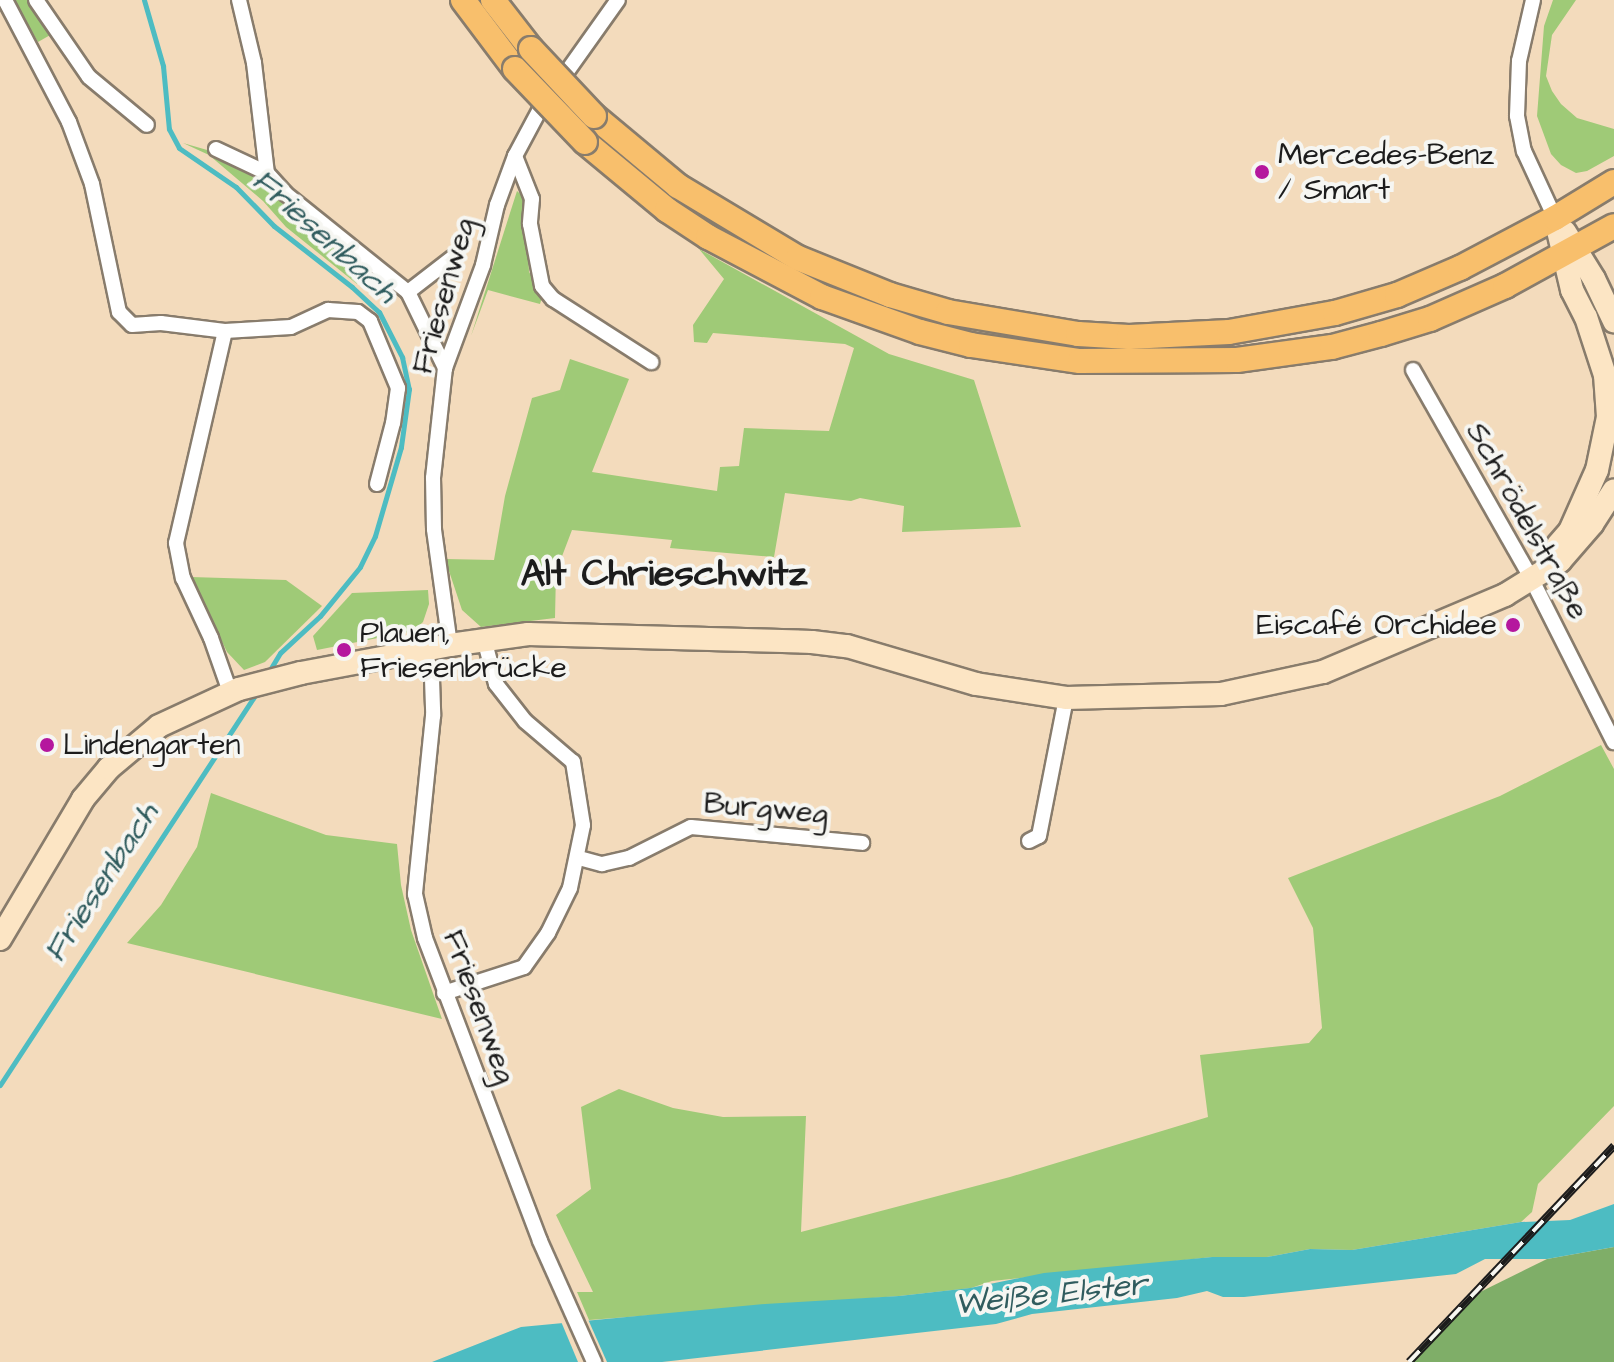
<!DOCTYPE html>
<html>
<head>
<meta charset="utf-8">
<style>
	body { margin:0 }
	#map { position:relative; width:1614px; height:1362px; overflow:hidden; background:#f3dbbc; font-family:"Architects Daughter",sans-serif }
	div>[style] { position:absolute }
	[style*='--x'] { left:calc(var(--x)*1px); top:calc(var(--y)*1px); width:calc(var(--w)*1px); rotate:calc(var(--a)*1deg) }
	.green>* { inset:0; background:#9fca77 }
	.forest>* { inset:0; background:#7fae68 }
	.water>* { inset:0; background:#4dbcc2 }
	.pier>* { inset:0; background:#f3dbbc }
	.stream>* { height:5px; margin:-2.5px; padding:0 2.5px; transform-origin:2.5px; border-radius:2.5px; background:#4dbcc2 }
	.roads { filter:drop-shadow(2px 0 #887c6c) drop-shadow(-2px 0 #887c6c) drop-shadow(0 2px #887c6c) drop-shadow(0 -2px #887c6c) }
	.minor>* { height:14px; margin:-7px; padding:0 7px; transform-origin:7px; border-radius:7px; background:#fff }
	.secondary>* { height:22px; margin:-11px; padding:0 11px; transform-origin:11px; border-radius:11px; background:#fce5c4 }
	.primary>* { height:24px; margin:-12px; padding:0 12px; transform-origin:12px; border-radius:12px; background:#f8bf6c }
	.rail>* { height:8px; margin-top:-4px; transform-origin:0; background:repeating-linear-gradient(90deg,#f6f6f2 0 15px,#1c1c1c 0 30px); box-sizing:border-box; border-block:2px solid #1c1c1c }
	.bridges { filter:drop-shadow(2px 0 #887c6c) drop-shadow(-2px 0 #887c6c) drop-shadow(0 2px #887c6c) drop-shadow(0 -2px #887c6c) }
	.primary-bridge>* { height:24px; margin:-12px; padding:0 12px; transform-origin:12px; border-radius:12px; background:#f8bf6c }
	.dots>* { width:22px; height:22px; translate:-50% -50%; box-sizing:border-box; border:4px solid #f6f6f2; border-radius:50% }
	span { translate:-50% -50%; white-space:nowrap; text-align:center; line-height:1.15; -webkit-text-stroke:8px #f6f6f2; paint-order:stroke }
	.poi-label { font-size:30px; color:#1c1c1c }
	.left { translate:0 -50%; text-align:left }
	.right { translate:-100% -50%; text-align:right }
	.street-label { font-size:30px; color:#1c1c1c }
	.water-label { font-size:32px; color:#305c5e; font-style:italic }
	.district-label { font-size:38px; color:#1c1c1c; font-weight:700 }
</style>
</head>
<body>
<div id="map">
	<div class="green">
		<div style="clip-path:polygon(13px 0,31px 0,52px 34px,38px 42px)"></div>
		<div style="clip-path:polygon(1553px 0,1576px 0,1552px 35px,1546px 76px,1552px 91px,1561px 104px,1577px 118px,1614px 129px,1614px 156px,1587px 171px,1576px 173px,1561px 165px,1551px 154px,1537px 116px,1544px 26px)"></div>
		<div style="clip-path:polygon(183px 143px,214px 152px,269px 185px,364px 264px,357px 284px,286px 227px,263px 201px,209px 155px)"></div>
		<div style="clip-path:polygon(517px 191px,526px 199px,529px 272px,543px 294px,540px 304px,488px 290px,471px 336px)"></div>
		<div style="clip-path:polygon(699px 249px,889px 354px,974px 380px,1021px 527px,902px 532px,904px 506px,860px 498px,851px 501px,785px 493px,774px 557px,670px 548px,672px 540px,572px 530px,556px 572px,555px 618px,481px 627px,462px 610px,445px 559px,494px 560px,505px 496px,532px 398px,560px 390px,570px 359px,629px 379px,592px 472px,717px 491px,720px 467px,739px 466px,744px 428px,829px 431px,854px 348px,845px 344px,713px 333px,707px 343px,694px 342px,693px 325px,724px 279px)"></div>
		<div style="clip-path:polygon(191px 577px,286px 580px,322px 606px,265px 662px,244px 670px,227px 652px)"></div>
		<div style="clip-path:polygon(428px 590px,429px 604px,423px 622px,413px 631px,317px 650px,313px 636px,352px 593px)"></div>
		<div style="clip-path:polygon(1601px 745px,1614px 769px,1614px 1106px,1538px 1184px,1532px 1212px,1521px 1222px,1352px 1250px,1310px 1249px,1267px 1257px,1212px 1257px,992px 1281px,971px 1288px,899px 1296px,589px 1320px,577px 1292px,593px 1292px,556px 1215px,591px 1189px,581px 1107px,619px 1089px,673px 1108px,723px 1117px,806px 1116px,801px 1232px,1010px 1177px,1208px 1117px,1200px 1055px,1309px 1043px,1322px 1028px,1313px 928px,1288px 878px,1500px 796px)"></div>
		<div style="clip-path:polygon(211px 793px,326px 835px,397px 844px,401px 885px,411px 930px,442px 1019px,127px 943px,161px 905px,197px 847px)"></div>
	</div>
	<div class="forest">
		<div style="clip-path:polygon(1614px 1247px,1614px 1362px,1409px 1362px,1472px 1296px,1547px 1259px)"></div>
	</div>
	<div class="water">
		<div style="clip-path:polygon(1614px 1204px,1614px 1247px,1547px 1259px,1485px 1259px,1456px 1274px,1244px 1297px,1223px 1297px,1207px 1291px,1177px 1298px,1032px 1314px,996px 1324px,662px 1362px,432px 1362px,521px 1327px,765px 1304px,899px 1296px,970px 1288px,1044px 1273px,1212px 1257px,1267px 1257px,1310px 1249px,1352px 1250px,1521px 1222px,1570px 1220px)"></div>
	</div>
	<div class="pier">
		<div style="clip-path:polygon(587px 1317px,607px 1362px,578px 1362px,560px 1319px)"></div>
	</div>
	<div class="stream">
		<div style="--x:144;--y:0;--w:69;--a:73.9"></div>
		<div style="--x:163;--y:66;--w:63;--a:84.6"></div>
		<div style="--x:169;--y:129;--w:21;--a:62"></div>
		<div style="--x:179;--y:148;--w:69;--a:34.4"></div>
		<div style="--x:236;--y:187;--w:54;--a:45.7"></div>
		<div style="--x:274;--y:226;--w:99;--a:38"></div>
		<div style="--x:352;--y:287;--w:37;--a:43"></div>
		<div style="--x:379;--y:312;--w:51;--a:62.9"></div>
		<div style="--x:402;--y:357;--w:33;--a:78"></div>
		<div style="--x:409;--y:389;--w:59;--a:97.9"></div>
		<div style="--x:401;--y:447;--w:93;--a:106.3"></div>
		<div style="--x:375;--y:536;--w:34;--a:116"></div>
		<div style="--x:360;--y:567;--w:63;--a:129.2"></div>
		<div style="--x:320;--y:616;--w:54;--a:137.2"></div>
		<div style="--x:280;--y:653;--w:23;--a:121"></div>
		<div style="--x:0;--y:1085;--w:470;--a:-56.8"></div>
	</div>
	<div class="roads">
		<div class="minor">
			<div style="--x:5;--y:0;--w:138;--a:62.3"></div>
			<div style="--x:69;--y:122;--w:66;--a:69.6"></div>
			<div style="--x:92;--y:184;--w:131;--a:78.1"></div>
			<div style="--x:119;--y:312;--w:18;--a:45"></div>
			<div style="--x:132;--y:325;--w:29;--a:-4"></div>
			<div style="--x:161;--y:323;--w:64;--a:7.1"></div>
			<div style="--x:225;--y:331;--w:66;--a:-3.5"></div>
			<div style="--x:291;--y:327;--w:41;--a:-24.7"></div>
			<div style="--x:328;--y:310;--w:30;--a:4"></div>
			<div style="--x:358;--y:312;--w:15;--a:37"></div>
			<div style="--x:370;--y:321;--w:73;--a:67.3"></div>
			<div style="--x:398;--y:388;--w:35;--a:98"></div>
			<div style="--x:393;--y:423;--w:63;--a:104.7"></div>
			<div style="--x:36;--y:0;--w:93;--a:55.5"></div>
			<div style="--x:89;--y:77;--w:75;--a:39.6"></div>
			<div style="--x:239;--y:0;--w:65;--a:76.6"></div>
			<div style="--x:254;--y:63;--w:111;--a:83.3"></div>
			<div style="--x:1533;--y:0;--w:63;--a:102.9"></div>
			<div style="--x:1519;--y:61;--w:55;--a:92.1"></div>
			<div style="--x:1517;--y:116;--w:36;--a:79"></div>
			<div style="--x:1524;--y:151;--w:74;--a:65.2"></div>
			<div style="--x:216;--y:149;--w:56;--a:25.2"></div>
			<div style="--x:515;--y:156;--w:46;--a:68.4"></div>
			<div style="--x:532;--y:199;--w:25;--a:95"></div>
			<div style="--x:530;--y:224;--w:63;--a:79"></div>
			<div style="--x:542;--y:286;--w:17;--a:50"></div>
			<div style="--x:553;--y:299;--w:117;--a:32.7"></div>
			<div style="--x:267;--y:173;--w:28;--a:48"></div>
			<div style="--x:286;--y:194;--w:156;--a:38.8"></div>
			<div style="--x:408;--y:292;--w:85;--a:64"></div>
			<div style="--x:408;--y:292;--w:56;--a:-37.7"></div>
			<div style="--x:225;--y:331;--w:218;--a:103"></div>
			<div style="--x:176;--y:543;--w:36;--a:79"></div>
			<div style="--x:183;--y:578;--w:66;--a:65"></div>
			<div style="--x:211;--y:638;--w:57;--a:70.6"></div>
			<div style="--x:1413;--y:370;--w:239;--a:60.4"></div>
			<div style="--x:1531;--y:578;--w:184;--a:63.2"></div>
			<div style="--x:450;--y:645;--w:117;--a:-97.9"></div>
			<div style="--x:434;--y:529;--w:51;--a:-91.1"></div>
			<div style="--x:433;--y:478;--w:111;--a:-83.8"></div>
			<div style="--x:445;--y:368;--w:110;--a:-69.7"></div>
			<div style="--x:483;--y:265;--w:62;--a:-76.9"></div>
			<div style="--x:497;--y:205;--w:52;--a:-69.8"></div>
			<div style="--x:515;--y:156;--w:51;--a:-61.9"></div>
			<div style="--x:539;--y:111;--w:136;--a:-54.6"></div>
			<div style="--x:425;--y:650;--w:30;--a:76"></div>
			<div style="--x:432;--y:679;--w:37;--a:88"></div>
			<div style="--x:433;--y:716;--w:179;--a:95.8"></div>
			<div style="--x:415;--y:894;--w:45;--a:77.2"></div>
			<div style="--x:425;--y:938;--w:324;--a:69.2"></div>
			<div style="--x:540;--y:1241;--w:133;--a:65.9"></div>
			<div style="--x:1029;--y:841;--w:11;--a:-27"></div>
			<div style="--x:1039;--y:836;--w:141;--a:-78.9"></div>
			<div style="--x:579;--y:858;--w:24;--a:15"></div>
			<div style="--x:602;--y:864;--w:28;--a:-13"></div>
			<div style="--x:629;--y:858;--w:69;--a:-26.6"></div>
			<div style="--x:691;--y:827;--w:172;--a:5.3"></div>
			<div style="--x:444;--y:993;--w:84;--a:-18"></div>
			<div style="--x:524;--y:967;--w:42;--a:-54.8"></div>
			<div style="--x:548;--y:933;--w:50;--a:-63.9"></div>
			<div style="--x:570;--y:888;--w:64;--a:-78.3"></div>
			<div style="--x:583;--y:825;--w:64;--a:-99"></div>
			<div style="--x:573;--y:762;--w:63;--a:-139.5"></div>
			<div style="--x:525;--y:721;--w:47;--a:-128.1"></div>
			<div style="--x:496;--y:684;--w:47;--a:-104.9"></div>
		</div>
		<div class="secondary">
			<div style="--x:1555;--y:218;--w:74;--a:76.7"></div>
			<div style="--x:1572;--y:290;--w:30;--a:63"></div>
			<div style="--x:1586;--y:317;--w:61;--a:71.9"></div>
			<div style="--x:1605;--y:375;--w:42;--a:85.9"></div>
			<div style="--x:1608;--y:417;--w:54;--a:101.7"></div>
			<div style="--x:1597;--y:470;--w:67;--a:113.9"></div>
			<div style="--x:1570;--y:531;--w:18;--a:131"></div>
			<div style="--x:1565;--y:232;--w:55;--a:58.3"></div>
			<div style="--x:1594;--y:279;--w:47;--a:64.5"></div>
			<div style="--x:0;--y:939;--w:163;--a:-59.3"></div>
			<div style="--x:83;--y:799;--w:40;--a:-50"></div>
			<div style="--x:109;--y:768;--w:65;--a:-40"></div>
			<div style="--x:159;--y:726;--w:88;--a:-24.8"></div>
			<div style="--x:239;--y:689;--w:64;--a:-14.5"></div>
			<div style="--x:301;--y:673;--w:152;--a:-10.6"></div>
			<div style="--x:450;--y:645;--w:79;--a:-8"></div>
			<div style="--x:528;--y:634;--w:284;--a:1.6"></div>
			<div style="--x:812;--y:642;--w:35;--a:7"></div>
			<div style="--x:847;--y:646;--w:134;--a:16.4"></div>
			<div style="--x:976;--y:684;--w:91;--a:8.8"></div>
			<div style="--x:1066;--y:698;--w:155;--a:-1.5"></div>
			<div style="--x:1221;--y:694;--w:104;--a:-12.2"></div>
			<div style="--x:1323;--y:672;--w:198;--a:-22.9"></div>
			<div style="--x:1505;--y:595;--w:65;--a:-31.7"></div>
			<div style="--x:1560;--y:561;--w:49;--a:-49.1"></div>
			<div style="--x:1592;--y:524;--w:40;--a:-57.1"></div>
		</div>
		<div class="primary">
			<div style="--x:463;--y:0;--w:86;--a:53"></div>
			<div style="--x:493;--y:0;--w:62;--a:52.2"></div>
			<div style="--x:594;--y:116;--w:109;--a:39.8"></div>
			<div style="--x:678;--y:186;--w:140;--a:31"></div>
			<div style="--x:798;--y:258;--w:99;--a:21.9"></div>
			<div style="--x:890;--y:295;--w:60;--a:16.3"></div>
			<div style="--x:948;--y:312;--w:132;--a:9.6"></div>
			<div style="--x:1078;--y:334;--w:51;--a:3.4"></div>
			<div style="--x:1129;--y:337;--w:100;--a:-2.9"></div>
			<div style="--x:1229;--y:332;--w:108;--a:-10.2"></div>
			<div style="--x:1335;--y:313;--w:65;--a:-16.2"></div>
			<div style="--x:1397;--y:295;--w:69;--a:-23.2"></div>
			<div style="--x:1460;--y:268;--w:107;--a:-27.8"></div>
			<div style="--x:1555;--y:218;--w:69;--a:-31.4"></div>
			<div style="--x:585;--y:142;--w:107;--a:39.7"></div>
			<div style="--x:667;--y:210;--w:49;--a:33.4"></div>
			<div style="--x:708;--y:237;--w:129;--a:27.8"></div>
			<div style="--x:822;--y:297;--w:104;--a:19.7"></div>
			<div style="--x:920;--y:332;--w:53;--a:14.3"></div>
			<div style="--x:971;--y:345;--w:110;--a:8.4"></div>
			<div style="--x:1080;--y:361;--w:157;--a:-0.4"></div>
			<div style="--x:1237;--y:360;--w:96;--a:-7.8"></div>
			<div style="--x:1332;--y:347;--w:51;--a:-14.9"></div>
			<div style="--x:1381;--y:334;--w:51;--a:-17"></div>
			<div style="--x:1430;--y:319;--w:82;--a:-23.7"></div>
			<div style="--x:1505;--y:286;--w:124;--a:-28.8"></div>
		</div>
	</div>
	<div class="rail">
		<div style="--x:1409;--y:1362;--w:298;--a:-46.5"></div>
	</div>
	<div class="bridges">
		<div class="primary-bridge">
			<div style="--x:531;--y:49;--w:92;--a:46.8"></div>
			<div style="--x:515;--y:69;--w:101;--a:46.2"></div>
		</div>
	</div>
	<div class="dots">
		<div style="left:1262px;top:172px;background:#b5179e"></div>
		<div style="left:1513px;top:625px;background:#b5179e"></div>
		<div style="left:344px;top:650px;background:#b5179e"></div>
		<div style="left:47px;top:745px;background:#b5179e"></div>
	</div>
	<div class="poi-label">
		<span class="left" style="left:1278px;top:172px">Mercedes-Benz<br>/ Smart</span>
		<span class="right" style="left:1497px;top:625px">Eiscafé Orchidee</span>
		<span class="left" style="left:360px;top:650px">Plauen,<br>Friesenbrücke</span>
		<span class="left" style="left:63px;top:745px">Lindengarten</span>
	</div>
	<div class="street-label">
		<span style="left:444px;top:296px;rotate:-74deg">Friesenweg</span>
		<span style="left:1527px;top:521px;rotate:61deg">Schrödelstraße</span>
		<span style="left:766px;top:809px;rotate:5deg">Burgweg</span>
		<span style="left:479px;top:1007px;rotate:70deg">Friesenweg</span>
	</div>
	<div class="water-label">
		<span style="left:324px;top:237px;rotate:42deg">Friesenbach</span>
		<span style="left:102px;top:883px;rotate:-57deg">Friesenbach</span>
		<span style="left:1051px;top:1295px;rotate:-6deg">Weiße Elster</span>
	</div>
	<div class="district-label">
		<span style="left:664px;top:575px">Alt Chrieschwitz</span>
	</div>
</div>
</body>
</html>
